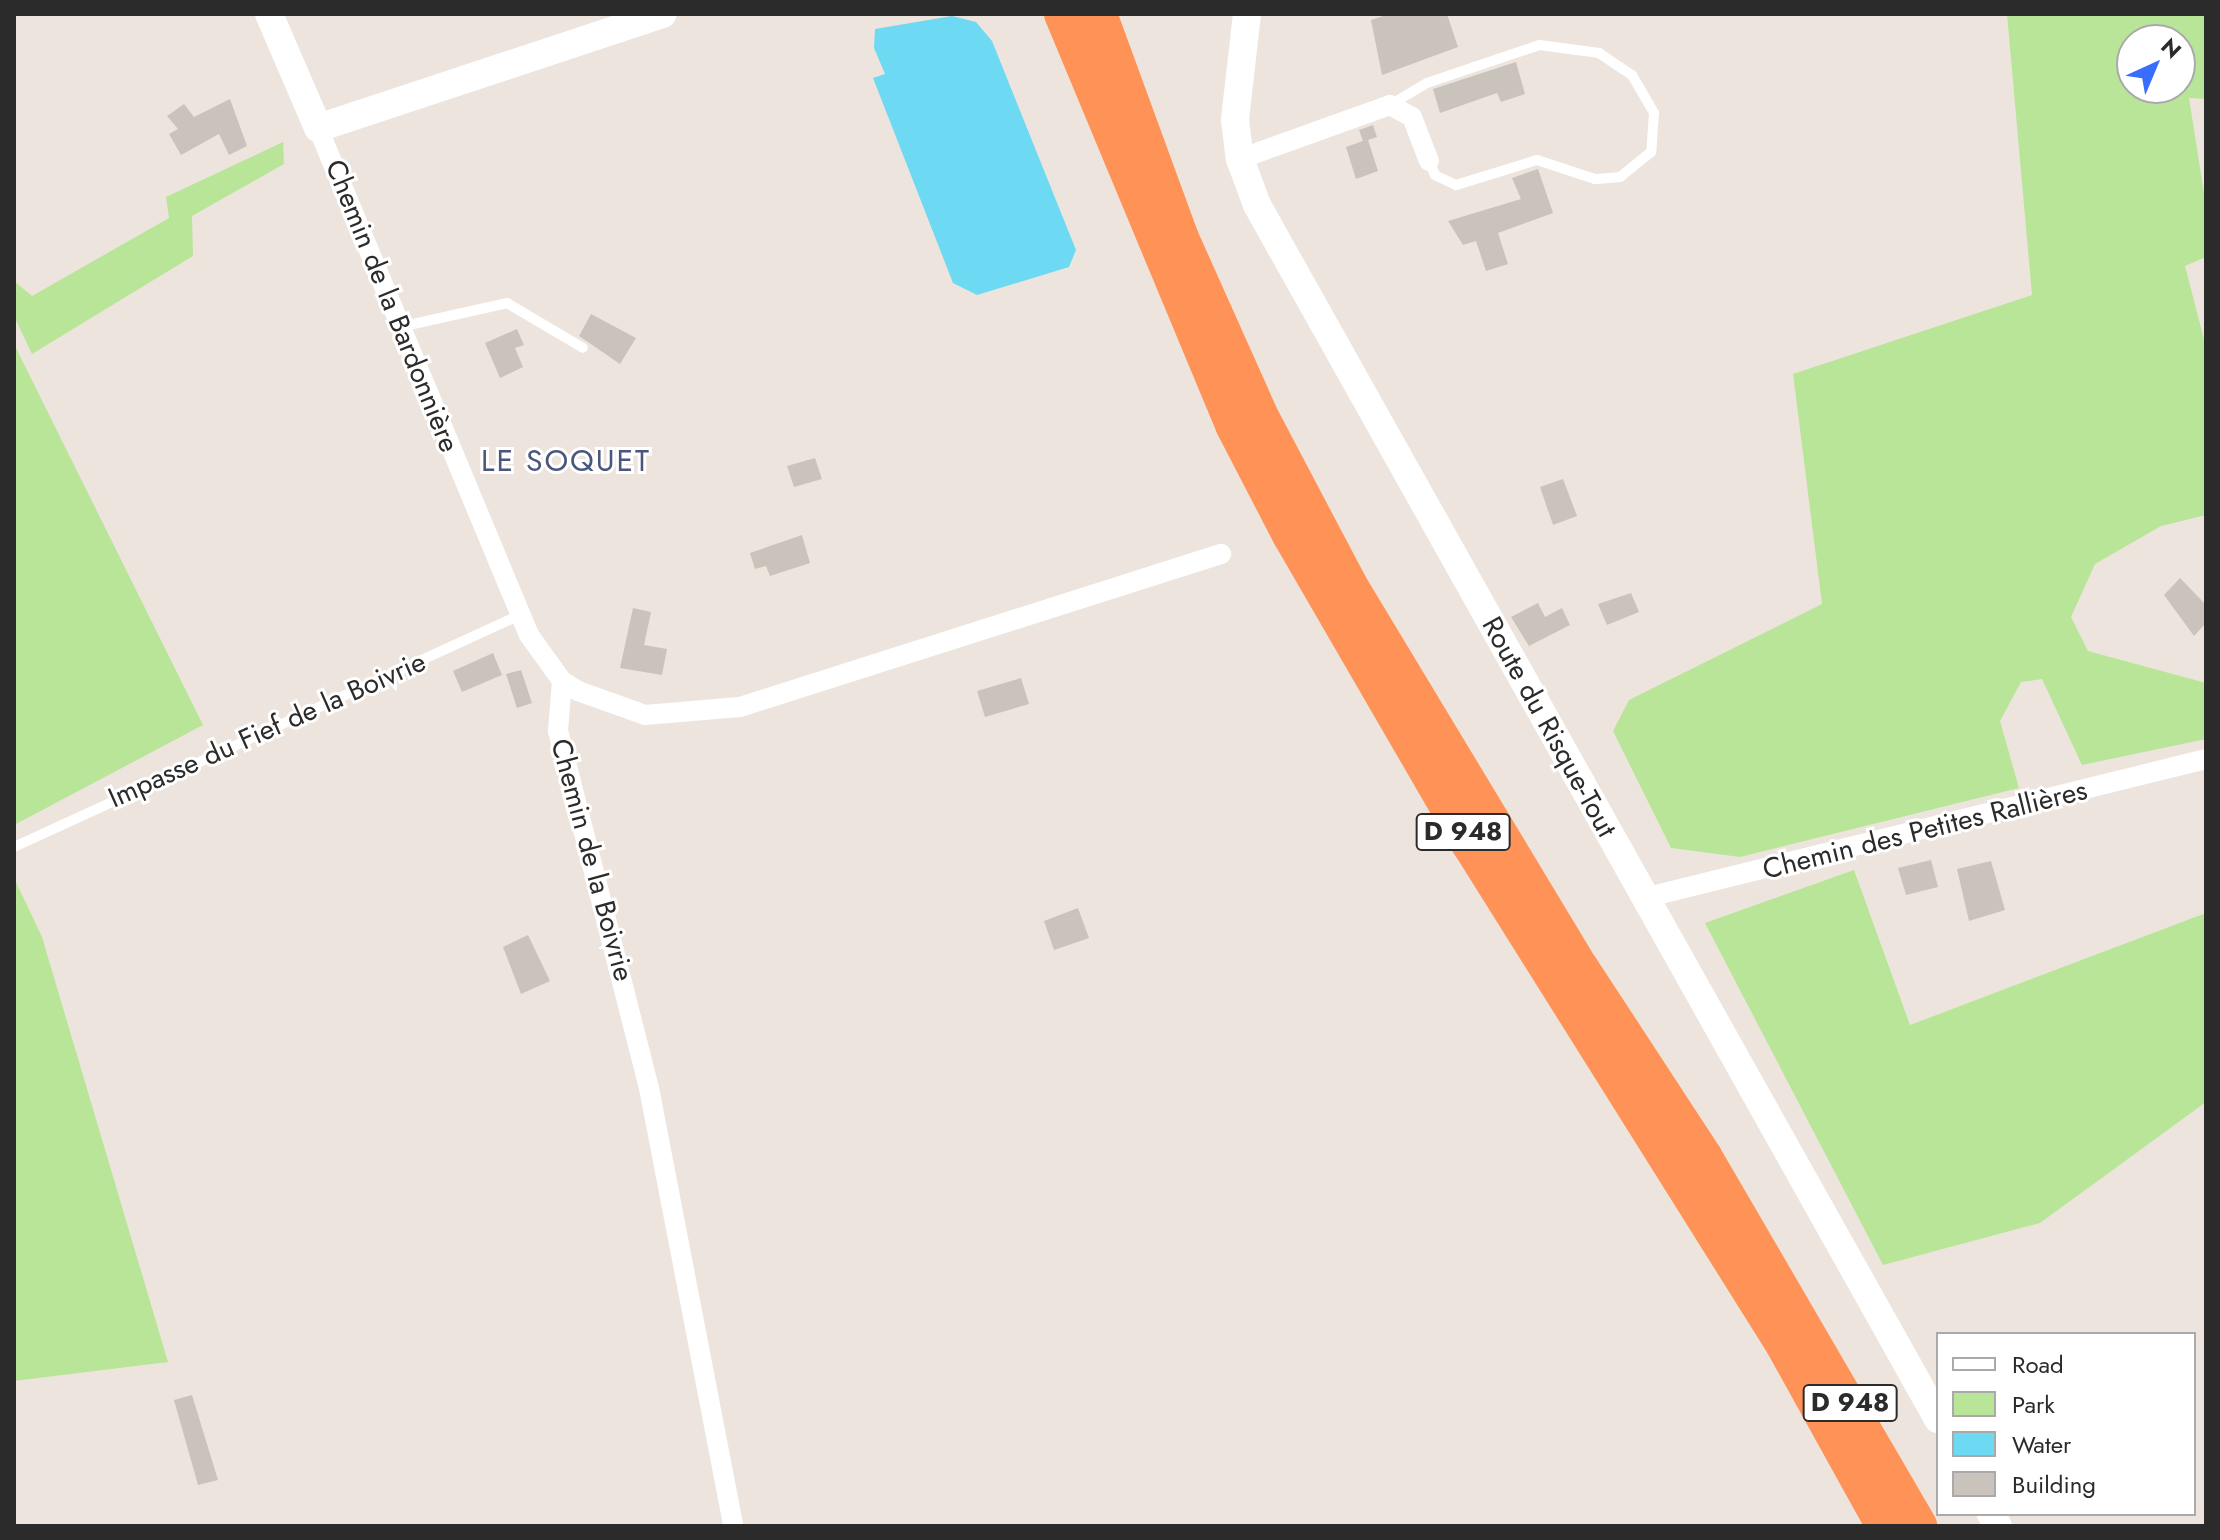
<!DOCTYPE html>
<html>
<head>
<meta charset="utf-8">
<style>
	body { margin:0 }
	#map { position:relative; width:2220px; height:1540px; overflow:hidden; background:#ede5dd; font-family:Jost,sans-serif }
	div>[style] { position:absolute }
	[style*='--x'] { left:calc(var(--x)*1px); top:calc(var(--y)*1px); width:calc(var(--w)*1px); rotate:calc(var(--a)*1deg) }
	.green>* { inset:0; background:#b8e598 }
	.water>* { inset:0; background:#6dd9f2 }
	.building>* { inset:0; background:#c9c3bb }
	.lane>* { height:10px; margin:-5px; padding:0 5px; transform-origin:5px; border-radius:5px; background:#fff }
	.street>* { height:20px; margin:-10px; padding:0 10px; transform-origin:10px; border-radius:10px; background:#fff }
	.secondary>* { height:28px; margin:-14px; padding:0 14px; transform-origin:14px; border-radius:14px; background:#fff }
	.highway>* { height:36px; margin:-18px; padding:0 18px; transform-origin:18px; border-radius:18px; background:#ff9256 }
	span { translate:-50% -50%; white-space:nowrap; text-align:center; line-height:1.15; -webkit-text-stroke:6px #fff; paint-order:stroke }
	.shield-label span { padding:2px 6px; background:#fff; border:2px solid; border-radius:6px; -webkit-text-stroke-width:0 }
	.shield-label { font-size:26px; color:#2b2b2b; font-weight:700 }
	.street-label { font-size:28px; color:#2b2b2b }
	.neighbourhood-label { font-size:30px; color:#4a577d; letter-spacing:2px }
	.frame { position:absolute; inset:0; border:16px solid #2b2b2b; pointer-events:none }
	.legend { position:absolute; left:1936px; top:1332px; width:260px; height:184px; box-sizing:border-box; background:#fff; border:2px solid #aaa; margin:0; padding:10px 14px; list-style:none; font-size:24px; color:#2b2b2b }
	.legend li { display:flex; align-items:center; gap:16px; height:40px }
	.legend b { width:40px; border:2px solid #aaa }
	.north { position:absolute; left:2116px; top:24px; width:80px; height:80px; box-sizing:border-box; background:#fff; border:2px solid #aaa; border-radius:50%; rotate:44deg; font-size:22px; font-weight:700; line-height:32px; text-align:center; color:#2b2b2b }
	.north::after { content:''; display:block; margin:auto; width:28px; height:36px; background:#386dfe; clip-path:polygon(50% 0,100% 100%,50% 72%,0 100%) }
</style>
</head>
<body>
<div id="map">
	<div class="green">
		<div style="clip-path:polygon(evenodd,2007px 14px,2206px 14px,2206px 99px,2189px 98px,2206px 206px,2206px 257px,2185px 266px,2206px 347px,2206px 515px,2161px 526px,2095px 564px,2071px 617px,2088px 651px,2206px 683px,2206px 739px,2082px 765px,2042px 679px,2021px 682px,2000px 721px,2019px 788px,1740px 857px,1671px 848px,1613px 731px,1629px 700px,1822px 604px,1793px 374px,2032px 295px,2007px 14px,2132px 40px,2180px 40px,2180px 88px,2132px 88px,2132px 40px)"></div>
		<div style="clip-path:polygon(283px 142px,284px 164px,192px 216px,193px 256px,32px 354px,14px 316px,14px 281px,32px 296px,169px 218px,166px 197px)"></div>
		<div style="clip-path:polygon(14px 344px,203px 725px,16px 824px,14px 821px)"></div>
		<div style="clip-path:polygon(1854px 870px,1910px 1025px,2206px 913px,2206px 1102px,2040px 1223px,1883px 1265px,1705px 923px)"></div>
		<div style="clip-path:polygon(14px 878px,42px 937px,168px 1362px,14px 1381px)"></div>
	</div>
	<div class="water">
		<div style="clip-path:polygon(952px 16px,976px 22px,992px 41px,1076px 250px,1069px 267px,977px 295px,953px 283px,873px 78px,885px 74px,874px 48px,875px 29px)"></div>
	</div>
	<div class="building">
		<div style="clip-path:polygon(1389px 14px,1447px 14px,1458px 47px,1382px 75px,1371px 20px)"></div>
		<div style="clip-path:polygon(1516px 62px,1525px 94px,1501px 102px,1497px 93px,1440px 113px,1433px 89px)"></div>
		<div style="clip-path:polygon(230px 99px,247px 146px,229px 155px,219px 134px,181px 155px,169px 134px,178px 129px,167px 116px,184px 104px,194px 117px)"></div>
		<div style="clip-path:polygon(1373px 125px,1377px 137px,1368px 140px,1378px 171px,1356px 179px,1346px 147px,1363px 141px,1359px 130px)"></div>
		<div style="clip-path:polygon(1538px 169px,1553px 213px,1498px 233px,1508px 264px,1486px 271px,1476px 241px,1463px 245px,1448px 221px,1521px 199px,1512px 178px)"></div>
		<div style="clip-path:polygon(591px 314px,636px 338px,620px 364px,579px 336px)"></div>
		<div style="clip-path:polygon(517px 329px,524px 345px,515px 348px,523px 367px,500px 378px,485px 343px)"></div>
		<div style="clip-path:polygon(815px 458px,822px 479px,794px 487px,787px 466px)"></div>
		<div style="clip-path:polygon(1563px 479px,1577px 516px,1553px 525px,1540px 487px)"></div>
		<div style="clip-path:polygon(802px 535px,810px 563px,770px 576px,766px 566px,755px 569px,750px 553px)"></div>
		<div style="clip-path:polygon(2180px 578px,2206px 605px,2206px 623px,2194px 636px,2164px 595px)"></div>
		<div style="clip-path:polygon(1631px 593px,1639px 612px,1607px 625px,1598px 604px)"></div>
		<div style="clip-path:polygon(1538px 603px,1545px 617px,1562px 608px,1570px 625px,1529px 646px,1511px 617px)"></div>
		<div style="clip-path:polygon(633px 608px,651px 612px,644px 645px,667px 649px,662px 675px,620px 668px)"></div>
		<div style="clip-path:polygon(493px 653px,502px 675px,462px 692px,453px 671px)"></div>
		<div style="clip-path:polygon(521px 670px,532px 703px,517px 708px,506px 674px)"></div>
		<div style="clip-path:polygon(1021px 678px,1029px 704px,985px 717px,977px 691px)"></div>
		<div style="clip-path:polygon(1931px 860px,1938px 887px,1906px 895px,1898px 868px)"></div>
		<div style="clip-path:polygon(1991px 861px,2005px 910px,1969px 921px,1957px 869px)"></div>
		<div style="clip-path:polygon(1078px 908px,1089px 938px,1054px 950px,1044px 921px)"></div>
		<div style="clip-path:polygon(528px 935px,550px 981px,521px 994px,503px 947px)"></div>
		<div style="clip-path:polygon(192px 1395px,218px 1480px,198px 1485px,174px 1400px)"></div>
	</div>
	<div class="lane">
		<div style="--x:1390;--y:105;--w:43;--a:-30.7"></div>
		<div style="--x:1427;--y:83;--w:118;--a:-18.7"></div>
		<div style="--x:1539;--y:45;--w:61;--a:7.6"></div>
		<div style="--x:1599;--y:53;--w:40;--a:34"></div>
		<div style="--x:1632;--y:75;--w:44;--a:59.9"></div>
		<div style="--x:1654;--y:113;--w:39;--a:94"></div>
		<div style="--x:1651;--y:152;--w:40;--a:141"></div>
		<div style="--x:1620;--y:177;--w:25;--a:175"></div>
		<div style="--x:1595;--y:179;--w:61;--a:-161.9"></div>
		<div style="--x:1537;--y:160;--w:85;--a:162.8"></div>
		<div style="--x:1456;--y:185;--w:23;--a:-155"></div>
		<div style="--x:1435;--y:175;--w:15;--a:-113"></div>
		<div style="--x:400;--y:327;--w:110;--a:-12.6"></div>
		<div style="--x:507;--y:303;--w:88;--a:30.6"></div>
		<div style="--x:14;--y:847;--w:557;--a:-24.63"></div>
	</div>
	<div class="street">
		<div style="--x:318;--y:128;--w:549;--a:67.4"></div>
		<div style="--x:529;--y:635;--w:57;--a:54.3"></div>
		<div style="--x:562;--y:681;--w:19;--a:32"></div>
		<div style="--x:578;--y:691;--w:71;--a:19.7"></div>
		<div style="--x:645;--y:715;--w:95;--a:-4.8"></div>
		<div style="--x:740;--y:707;--w:505;--a:-17.65"></div>
		<div style="--x:1240;--y:159;--w:159;--a:-19.8"></div>
		<div style="--x:1390;--y:105;--w:25;--a:29"></div>
		<div style="--x:1412;--y:117;--w:47;--a:68.9"></div>
		<div style="--x:562;--y:681;--w:50;--a:94.6"></div>
		<div style="--x:558;--y:731;--w:368;--a:75.7"></div>
		<div style="--x:649;--y:1088;--w:446;--a:79.1"></div>
		<div style="--x:1644;--y:898;--w:579;--a:-13.89"></div>
	</div>
	<div class="secondary">
		<div style="--x:269;--y:14;--w:124;--a:66.7"></div>
		<div style="--x:318;--y:128;--w:363;--a:-18.3"></div>
		<div style="--x:1247;--y:14;--w:107;--a:96.5"></div>
		<div style="--x:1235;--y:120;--w:39;--a:83"></div>
		<div style="--x:1240;--y:159;--w:49;--a:69.7"></div>
		<div style="--x:1257;--y:205;--w:1392;--a:60.71"></div>
		<div style="--x:1991;--y:1514;--w:14;--a:60"></div>
	</div>
	<div class="highway">
		<div style="--x:1062;--y:14;--w:447;--a:67.4"></div>
		<div style="--x:1234;--y:427;--w:122;--a:62.6"></div>
		<div style="--x:1290;--y:535;--w:358;--a:59.9"></div>
		<div style="--x:1470;--y:845;--w:589;--a:57.9"></div>
		<div style="--x:1783;--y:1344;--w:208;--a:61"></div>
		<div style="--x:1099;--y:14;--w:239;--a:69.9"></div>
		<div style="--x:1181;--y:238;--w:194;--a:65.9"></div>
		<div style="--x:1260;--y:415;--w:191;--a:62.2"></div>
		<div style="--x:1349;--y:584;--w:449;--a:58.9"></div>
		<div style="--x:1581;--y:968;--w:225;--a:56.8"></div>
		<div style="--x:1704;--y:1156;--w:428;--a:59.8"></div>
	</div>
	<div class="shield-label">
		<span style="left:1463px;top:832px">D 948</span>
		<span style="left:1850px;top:1403px">D 948</span>
	</div>
	<div class="street-label">
		<span style="left:392px;top:306px;rotate:68deg">Chemin de la Bardonnière</span>
		<span style="left:1549px;top:727px;rotate:61deg">Route du Risque-Tout</span>
		<span style="left:267px;top:730px;rotate:-24deg">Impasse du Fief de la Boivrie</span>
		<span style="left:1925px;top:830px;rotate:-14deg">Chemin des Petites Rallières</span>
		<span style="left:592px;top:860px;rotate:75deg">Chemin de la Boivrie</span>
	</div>
	<div class="neighbourhood-label">
		<span style="left:566px;top:461px">LE SOQUET</span>
	</div>
	<div class="frame"></div>
	<ul class="legend">
	<li><b style="height:10px;background:#fff"></b>Road</li>
	<li><b style="height:22px;background:#b8e598"></b>Park</li>
	<li><b style="height:22px;background:#6dd9f2"></b>Water</li>
	<li><b style="height:22px;background:#c9c3bb"></b>Building</li>
	</ul>
	<div class="north">N</div>
</div>
</body>
</html>
